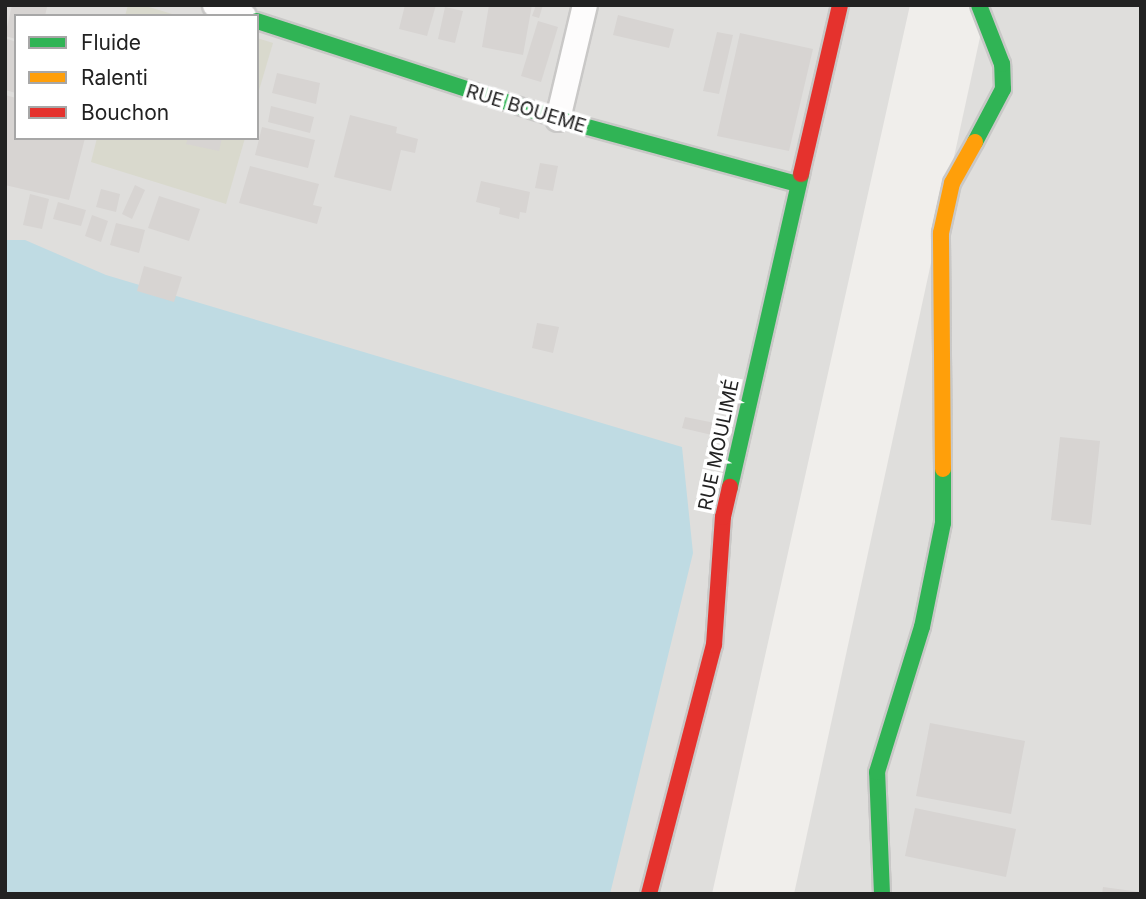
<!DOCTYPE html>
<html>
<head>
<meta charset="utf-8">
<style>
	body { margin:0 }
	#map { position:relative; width:1146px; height:899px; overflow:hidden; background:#f0eeeb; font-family:Inter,sans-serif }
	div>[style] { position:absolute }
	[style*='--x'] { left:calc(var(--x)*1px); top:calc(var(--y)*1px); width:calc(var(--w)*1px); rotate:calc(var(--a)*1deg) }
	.residential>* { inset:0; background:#dfdedc }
	.construction>* { inset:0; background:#d9d9cd }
	.water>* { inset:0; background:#bfdbe3 }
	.building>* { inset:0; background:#d7d4d2 }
	.roads { filter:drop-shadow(2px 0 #c9c8c7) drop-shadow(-2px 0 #c9c8c7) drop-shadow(0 2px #c9c8c7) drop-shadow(0 -2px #c9c8c7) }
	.street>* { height:24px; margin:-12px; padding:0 12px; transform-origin:12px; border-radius:12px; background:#fdfcfc }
	.fast>* { height:16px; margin:-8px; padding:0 8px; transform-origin:8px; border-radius:8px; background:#30b455 }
	.slow>* { height:16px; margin:-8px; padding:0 8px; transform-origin:8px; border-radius:8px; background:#ff9f0a }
	.jam>* { height:16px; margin:-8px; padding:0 8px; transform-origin:8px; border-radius:8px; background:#e5322d }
	span { translate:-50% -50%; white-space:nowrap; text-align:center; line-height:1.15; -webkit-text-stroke:7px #fff; paint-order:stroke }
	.street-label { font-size:19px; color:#222 }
	.frame { position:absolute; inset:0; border:7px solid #222; pointer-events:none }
	.legend { position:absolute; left:14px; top:14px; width:245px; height:126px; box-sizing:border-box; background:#fff; border:2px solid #a7a7a7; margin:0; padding:9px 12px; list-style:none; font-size:21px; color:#222 }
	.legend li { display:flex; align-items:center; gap:14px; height:35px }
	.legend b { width:35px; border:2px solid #a7a7a7 }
</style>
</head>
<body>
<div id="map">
	<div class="residential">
		<div style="clip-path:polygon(evenodd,5px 5px,910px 5px,712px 894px,5px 894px,5px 5px,16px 16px,257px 16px,257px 138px,16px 138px,16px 16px)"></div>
		<div style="clip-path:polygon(987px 5px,1141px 5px,1141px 894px,794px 894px)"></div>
	</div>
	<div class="construction">
		<div style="clip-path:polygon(128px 5px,142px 5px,179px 16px,125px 16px)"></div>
		<div style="clip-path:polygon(257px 38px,273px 43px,257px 97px)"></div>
		<div style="clip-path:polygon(97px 138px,245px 138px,226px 204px,91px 162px)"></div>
	</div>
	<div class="water">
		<div style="clip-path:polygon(5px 240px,25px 240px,106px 275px,682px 447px,693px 553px,610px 894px,5px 894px)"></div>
	</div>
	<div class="building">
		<div style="clip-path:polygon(12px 5px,41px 5px,47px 7px,45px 16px,16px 16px,16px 39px,5px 36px)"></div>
		<div style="clip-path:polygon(405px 5px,436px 5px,427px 36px,399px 29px)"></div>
		<div style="clip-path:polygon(489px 5px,532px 5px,523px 55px,482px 47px)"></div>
		<div style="clip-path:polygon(536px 5px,543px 5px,539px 18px,532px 16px)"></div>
		<div style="clip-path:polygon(445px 7px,463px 11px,455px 43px,438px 39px)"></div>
		<div style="clip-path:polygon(618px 15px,674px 29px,669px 48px,613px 35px)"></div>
		<div style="clip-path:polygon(538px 21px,558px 27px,541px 82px,521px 76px)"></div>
		<div style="clip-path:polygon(717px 32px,733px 35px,719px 94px,703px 91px)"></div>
		<div style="clip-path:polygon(740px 33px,813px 49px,789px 151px,717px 136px)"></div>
		<div style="clip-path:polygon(5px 38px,16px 42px,16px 93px,5px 90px)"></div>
		<div style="clip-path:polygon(277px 73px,320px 83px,316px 104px,272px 93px)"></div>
		<div style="clip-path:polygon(5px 95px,16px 98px,16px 138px,85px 138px,69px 200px,5px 185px)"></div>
		<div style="clip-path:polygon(271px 106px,314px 117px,310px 133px,268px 122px)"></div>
		<div style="clip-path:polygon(350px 115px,397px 127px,396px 133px,418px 139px,415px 153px,401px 150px,391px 191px,334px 177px)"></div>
		<div style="clip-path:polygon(262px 127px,315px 140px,308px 168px,255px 155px)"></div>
		<div style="clip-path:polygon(188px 138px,222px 138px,219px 151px,186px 144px)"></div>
		<div style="clip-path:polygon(540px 163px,558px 166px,553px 191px,535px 188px)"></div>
		<div style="clip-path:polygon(250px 166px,319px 184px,313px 205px,322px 207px,317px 224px,239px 203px)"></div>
		<div style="clip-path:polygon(481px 181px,530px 192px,526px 213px,520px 212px,519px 219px,499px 214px,500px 208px,476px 202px)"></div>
		<div style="clip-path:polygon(135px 185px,145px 190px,132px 219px,122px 214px)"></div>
		<div style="clip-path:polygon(101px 189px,120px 194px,116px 212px,96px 207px)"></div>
		<div style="clip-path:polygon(30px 194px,49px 199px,42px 229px,23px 225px)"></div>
		<div style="clip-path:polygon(159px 196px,200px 209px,189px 241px,148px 228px)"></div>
		<div style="clip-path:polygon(58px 202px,86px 210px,81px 226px,53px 219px)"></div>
		<div style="clip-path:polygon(92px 215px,108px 221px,101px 242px,85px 236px)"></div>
		<div style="clip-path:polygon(116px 223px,145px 230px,139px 253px,110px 245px)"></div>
		<div style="clip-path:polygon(144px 266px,182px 277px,174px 302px,137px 291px)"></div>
		<div style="clip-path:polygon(537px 323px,559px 327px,553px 353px,532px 348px)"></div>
		<div style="clip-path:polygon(685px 417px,715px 423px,712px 435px,682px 428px)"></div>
		<div style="clip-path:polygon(1060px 437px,1100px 441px,1091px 525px,1051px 520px)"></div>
		<div style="clip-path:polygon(930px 723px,1025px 741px,1011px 814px,916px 796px)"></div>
		<div style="clip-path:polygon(915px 808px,1016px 829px,1006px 877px,905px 856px)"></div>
		<div style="clip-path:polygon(1103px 887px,1140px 892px,1140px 894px,1102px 894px)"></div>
	</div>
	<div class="roads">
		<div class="street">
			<div style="--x:215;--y:5;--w:31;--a:21"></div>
			<div style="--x:558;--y:119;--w:117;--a:-76.7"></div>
		</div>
		<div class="fast">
			<div style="--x:257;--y:21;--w:317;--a:18"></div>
			<div style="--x:558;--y:119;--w:249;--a:15.2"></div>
			<div style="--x:975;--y:142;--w:60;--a:-62.2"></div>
			<div style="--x:1003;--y:89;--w:25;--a:-92"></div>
			<div style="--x:1002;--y:64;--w:63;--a:-111.3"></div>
			<div style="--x:730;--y:487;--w:321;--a:-77.2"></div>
			<div style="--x:882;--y:894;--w:122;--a:-92.3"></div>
			<div style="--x:877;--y:772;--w:152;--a:-72.8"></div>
			<div style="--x:922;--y:627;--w:106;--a:-78.6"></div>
			<div style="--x:943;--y:523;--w:54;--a:-90"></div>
		</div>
		<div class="slow">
			<div style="--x:943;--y:469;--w:236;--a:-90.5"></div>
			<div style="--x:941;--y:233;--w:51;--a:-77.6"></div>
			<div style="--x:952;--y:183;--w:47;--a:-60.7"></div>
		</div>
		<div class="jam">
			<div style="--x:801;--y:174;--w:173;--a:-77"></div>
			<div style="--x:649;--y:894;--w:257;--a:-75.4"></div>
			<div style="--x:714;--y:645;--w:128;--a:-86"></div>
			<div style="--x:723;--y:517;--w:31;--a:-77"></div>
		</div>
	</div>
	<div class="street-label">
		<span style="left:526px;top:109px;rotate:17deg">RUE BOUEME</span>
		<span style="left:719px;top:445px;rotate:-78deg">RUE MOULIMÉ</span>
	</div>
	<div class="frame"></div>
	<ul class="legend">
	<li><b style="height:9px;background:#30b455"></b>Fluide</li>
	<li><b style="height:9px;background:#ff9f0a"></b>Ralenti</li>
	<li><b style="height:9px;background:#e5322d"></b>Bouchon</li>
	</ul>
</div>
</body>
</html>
